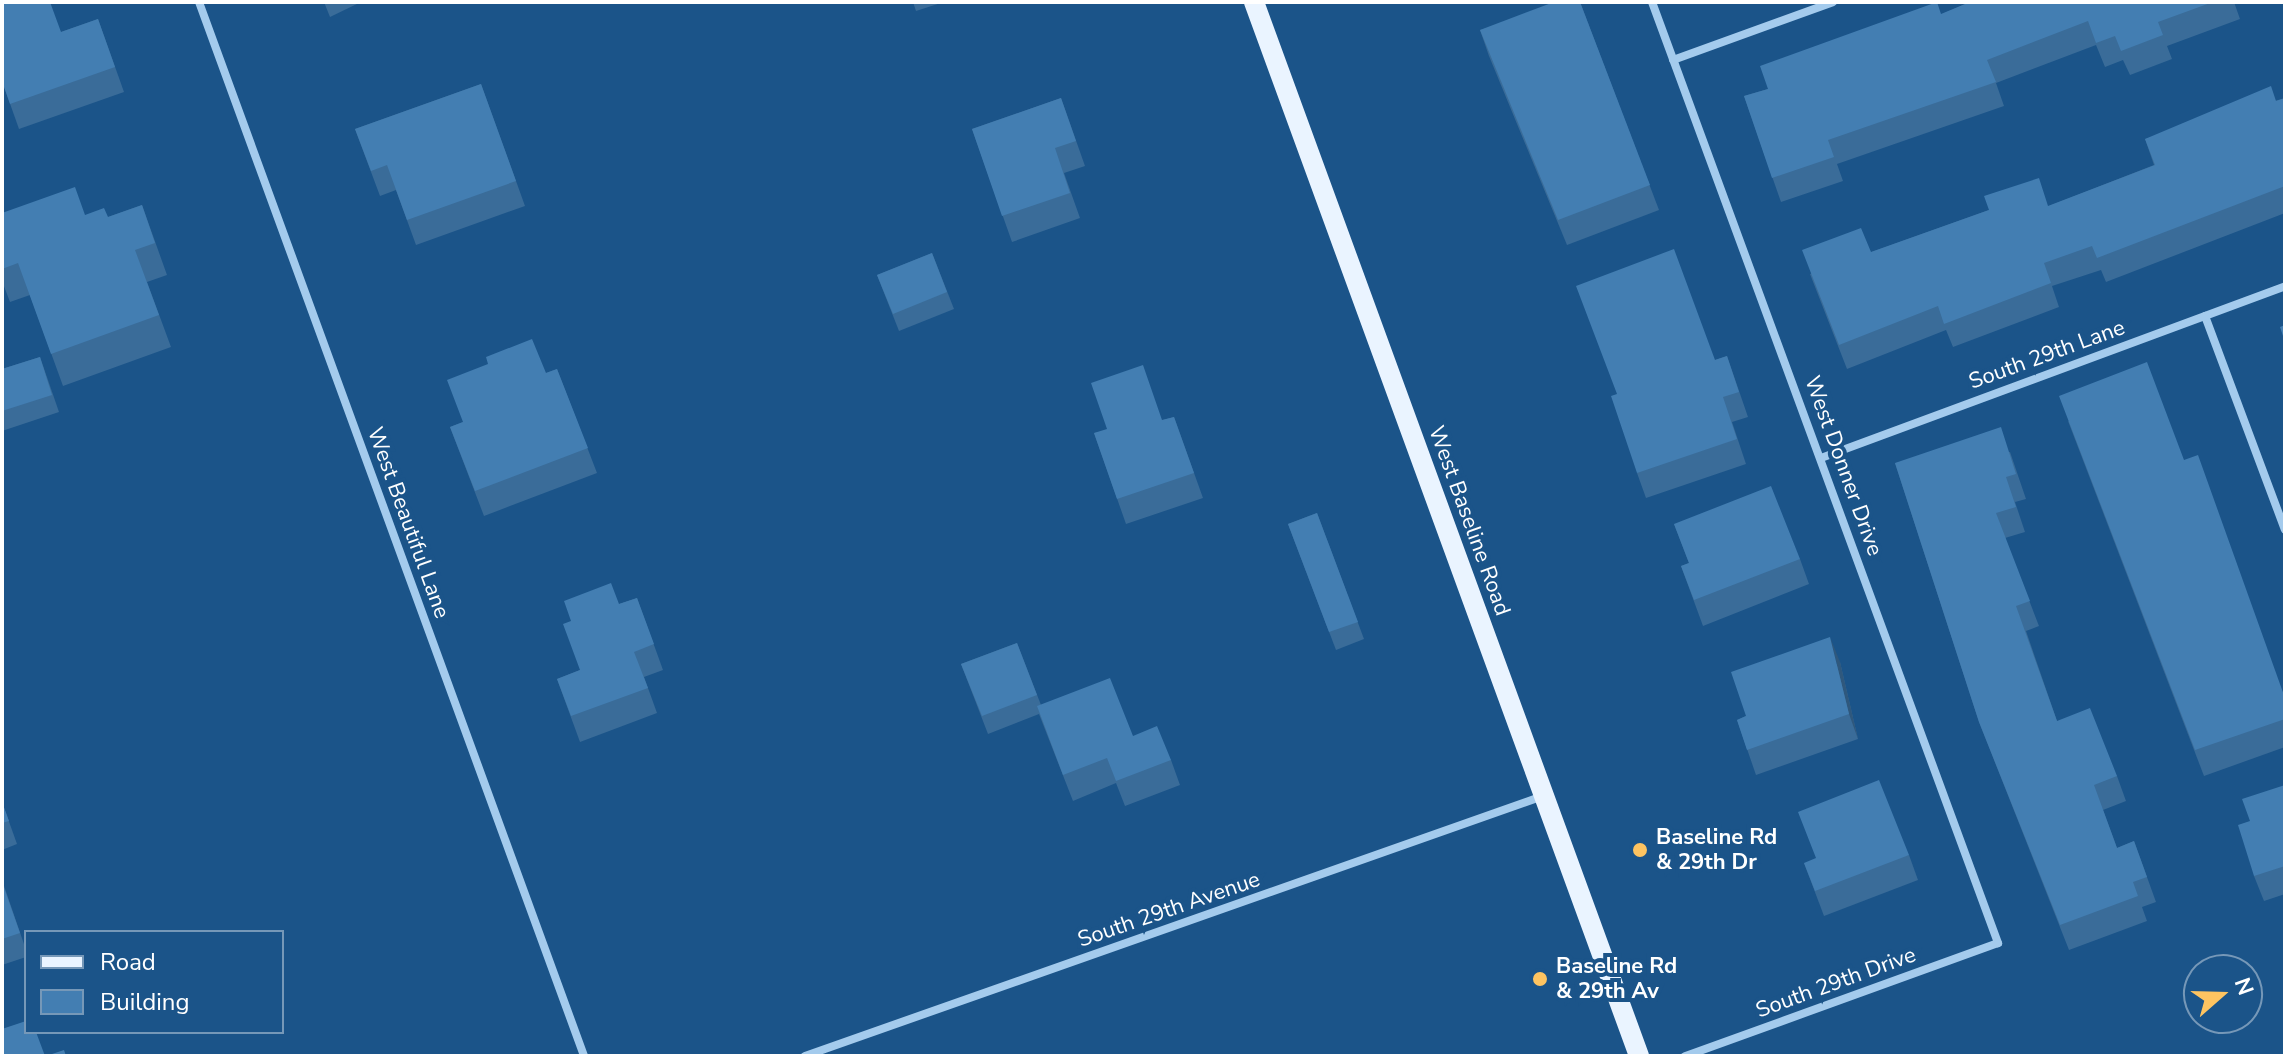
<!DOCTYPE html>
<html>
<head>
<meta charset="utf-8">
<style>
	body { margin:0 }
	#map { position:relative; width:2287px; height:1058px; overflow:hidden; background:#1b5489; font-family:"Nunito Sans",sans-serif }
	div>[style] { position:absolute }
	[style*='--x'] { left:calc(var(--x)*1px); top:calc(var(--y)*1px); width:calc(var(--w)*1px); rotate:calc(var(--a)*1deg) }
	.street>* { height:8px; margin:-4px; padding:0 4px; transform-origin:4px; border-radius:4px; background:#a4cbed }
	.primary>* { height:20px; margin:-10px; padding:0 10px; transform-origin:10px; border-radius:10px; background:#eaf4ff }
	.wall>* { inset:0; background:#3a6c99 }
	.shaded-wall>* { inset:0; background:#2f587d }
	.building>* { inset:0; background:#437eb2 }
	.dots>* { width:22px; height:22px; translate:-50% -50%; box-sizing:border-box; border:4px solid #1b5489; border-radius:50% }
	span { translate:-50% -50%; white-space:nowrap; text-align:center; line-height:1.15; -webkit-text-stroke:8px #1b5489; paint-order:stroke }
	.street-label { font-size:22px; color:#fff }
	.poi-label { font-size:22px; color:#fff; font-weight:700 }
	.left { translate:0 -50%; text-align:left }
	.frame { position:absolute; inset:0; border:4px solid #fff; pointer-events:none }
	.legend { position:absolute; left:24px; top:930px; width:260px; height:104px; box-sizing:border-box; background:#1b5489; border:2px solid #7698b8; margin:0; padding:10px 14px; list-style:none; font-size:24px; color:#fff }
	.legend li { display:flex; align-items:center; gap:16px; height:40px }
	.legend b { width:40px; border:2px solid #7698b8 }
	.north { position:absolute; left:2183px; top:954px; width:80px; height:80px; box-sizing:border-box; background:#1b5489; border:2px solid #7698b8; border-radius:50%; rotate:70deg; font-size:22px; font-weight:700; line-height:32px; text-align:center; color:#fff }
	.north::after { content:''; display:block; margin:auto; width:28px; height:36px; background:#fec461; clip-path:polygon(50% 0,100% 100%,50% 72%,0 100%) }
</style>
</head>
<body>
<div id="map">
	<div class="street">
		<div style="--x:199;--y:2;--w:1122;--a:69.93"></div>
		<div style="--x:1652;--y:2;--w:1003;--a:69.81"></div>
		<div style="--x:1998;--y:943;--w:333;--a:160.1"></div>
		<div style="--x:1673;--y:60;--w:170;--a:-19.9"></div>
		<div style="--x:2205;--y:316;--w:228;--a:69.5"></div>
		<div style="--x:1821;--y:458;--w:495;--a:-20.3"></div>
		<div style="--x:805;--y:1056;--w:782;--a:-19.41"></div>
	</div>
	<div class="primary">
		<div style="--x:1254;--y:2;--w:1122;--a:69.93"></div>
	</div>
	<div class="wall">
		<div style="clip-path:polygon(324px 2px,361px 2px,330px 17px)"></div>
		<div style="clip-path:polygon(913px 2px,944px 2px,916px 11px)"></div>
		<div style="clip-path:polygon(1580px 2px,1659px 210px,1567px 245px,1489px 56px,1480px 30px)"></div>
		<div style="clip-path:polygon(1970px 2px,2234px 2px,2240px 19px,2167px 46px,2172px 59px,2130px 75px,2123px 60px,2105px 67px,2096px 45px,1996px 83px,2004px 106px,1837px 164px,1843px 181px,1781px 202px,1744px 96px,1768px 89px)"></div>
		<div style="clip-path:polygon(98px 19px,124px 92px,19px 129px,2px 81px,61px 32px)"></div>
		<div style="clip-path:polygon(481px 84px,525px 206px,416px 245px,396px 190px,380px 196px,355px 129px)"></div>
		<div style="clip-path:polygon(1061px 98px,1085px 166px,1064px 173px,1080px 218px,1012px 242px,972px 129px)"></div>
		<div style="clip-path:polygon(2285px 98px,2285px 213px,2106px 282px,2101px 270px,2052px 286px,2059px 307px,1953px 347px,1946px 330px,1847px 369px,1810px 274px,1989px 210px,2049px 206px,2154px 165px,2145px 139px)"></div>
		<div style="clip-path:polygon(142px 205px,167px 275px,147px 282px,171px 347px,63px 386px,30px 295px,10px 302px,2px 281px,2px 213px,108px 217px)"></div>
		<div style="clip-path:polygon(932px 253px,954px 309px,899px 331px,877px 275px)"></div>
		<div style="clip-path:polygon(1727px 356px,1748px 417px,1732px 422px,1746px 464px,1646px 498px,1637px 473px,1715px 360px)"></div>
		<div style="clip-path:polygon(40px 357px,59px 412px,2px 431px,2px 369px)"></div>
		<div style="clip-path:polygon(557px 369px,597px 473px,484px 516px,450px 427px,463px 422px,546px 373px)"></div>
		<div style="clip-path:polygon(1174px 417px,1203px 498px,1126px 524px,1094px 433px,1163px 420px)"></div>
		<div style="clip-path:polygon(2068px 421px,2184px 460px,2285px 698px,2285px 747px,2204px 776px)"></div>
		<div style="clip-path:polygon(2010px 452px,2026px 499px,2015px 502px,2025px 532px,2005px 538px,2039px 626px,2026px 631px,2057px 721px,2117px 776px,2126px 801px,2103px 810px,2117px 848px,2134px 841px,2156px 902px,2142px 907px,2147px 921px,2069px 950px,1979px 722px,1895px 463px)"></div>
		<div style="clip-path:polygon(1317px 513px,1364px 639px,1336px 650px,1288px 524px)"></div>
		<div style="clip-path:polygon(1674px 524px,1800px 559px,1809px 584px,1703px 626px,1681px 566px,1689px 563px)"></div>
		<div style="clip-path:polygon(637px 598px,663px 670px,644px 677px,657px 713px,580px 742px,557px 679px,580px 670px,619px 604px)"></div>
		<div style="clip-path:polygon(1017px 643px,1041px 705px,1133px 736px,1171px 760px,1180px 785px,1125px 806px,1116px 783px,1073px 801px,1039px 714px,988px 734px,961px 664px)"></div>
		<div style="clip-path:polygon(1840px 662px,1858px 739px,1756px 775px,1737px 720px,1746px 716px)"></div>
		<div style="clip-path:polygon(2285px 785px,2285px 894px,2264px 901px,2254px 876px)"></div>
		<div style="clip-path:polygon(2px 802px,17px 844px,2px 850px)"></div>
		<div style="clip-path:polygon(1909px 855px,1918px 880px,1824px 916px,1804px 863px)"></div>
		<div style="clip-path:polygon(2px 880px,26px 950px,26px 957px,2px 965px)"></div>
	</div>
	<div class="shaded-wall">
		<div style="clip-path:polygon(1830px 637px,1840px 662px,1858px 739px,1849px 714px)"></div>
	</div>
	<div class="building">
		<div style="clip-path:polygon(2px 2px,50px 2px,61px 32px,98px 19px,115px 67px,10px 104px,2px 81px)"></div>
		<div style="clip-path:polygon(1554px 2px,1580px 2px,1650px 185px,1558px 220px,1480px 30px)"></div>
		<div style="clip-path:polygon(1937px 2px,1941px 14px,1970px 2px,2213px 2px,2158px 22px,2163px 35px,2121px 51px,2115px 36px,2096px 43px,2088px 21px,1987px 60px,1996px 82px,1828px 140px,1834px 157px,1772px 178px,1744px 96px,1768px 89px,1760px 66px)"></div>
		<div style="clip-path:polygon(481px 84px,516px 181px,407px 220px,387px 165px,371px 171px,355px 129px)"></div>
		<div style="clip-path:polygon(2271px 86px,2276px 101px,2285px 98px,2285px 186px,2097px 258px,2092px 246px,2044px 263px,2051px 283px,1944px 324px,1938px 306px,1839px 345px,1802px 250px,1861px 228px,1871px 252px,1989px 210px,1984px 196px,2039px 178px,2048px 206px,2155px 165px,2145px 139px)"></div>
		<div style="clip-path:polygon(1061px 98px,1076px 141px,1055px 148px,1070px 193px,1002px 216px,972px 129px)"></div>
		<div style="clip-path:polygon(75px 187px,85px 215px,104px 208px,108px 217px,142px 205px,155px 243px,135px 250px,159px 315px,51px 354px,18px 263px,2px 269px,2px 213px)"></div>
		<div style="clip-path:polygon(1674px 249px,1715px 360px,1727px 356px,1739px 392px,1723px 397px,1737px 439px,1637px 473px,1611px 396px,1617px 394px,1576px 286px)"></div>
		<div style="clip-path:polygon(932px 253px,947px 292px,893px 314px,877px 275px)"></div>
		<div style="clip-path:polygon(2285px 325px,2285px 342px,2280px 327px)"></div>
		<div style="clip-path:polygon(532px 339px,546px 373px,557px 369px,588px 448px,475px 491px,450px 427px,463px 422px,447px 380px,488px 364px,486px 357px)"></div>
		<div style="clip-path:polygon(40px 357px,52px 395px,2px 411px,2px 369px)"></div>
		<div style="clip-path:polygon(2147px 362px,2184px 460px,2198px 455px,2285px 698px,2285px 719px,2195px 750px,2059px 396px)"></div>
		<div style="clip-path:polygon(1143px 365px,1162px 420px,1174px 417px,1194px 473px,1117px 499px,1094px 433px,1107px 429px,1091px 383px)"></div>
		<div style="clip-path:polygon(2001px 427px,2016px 474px,2006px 477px,2016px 507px,1996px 513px,2030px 601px,2016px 606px,2057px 721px,2090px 708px,2117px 776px,2094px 785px,2117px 848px,2134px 841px,2147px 877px,2133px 882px,2138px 896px,2060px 925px,1979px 722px,1895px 463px)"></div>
		<div style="clip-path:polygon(1771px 486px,1800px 559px,1694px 600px,1681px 566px,1689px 563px,1674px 524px)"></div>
		<div style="clip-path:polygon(1317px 513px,1358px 622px,1329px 632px,1288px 524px)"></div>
		<div style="clip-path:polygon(611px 583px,619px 604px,637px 598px,654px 644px,634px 652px,648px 688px,571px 716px,557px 679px,580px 670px,563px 624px,571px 621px,564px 601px)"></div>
		<div style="clip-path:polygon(1830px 637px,1849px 714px,1747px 750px,1737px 720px,1746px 716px,1731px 672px)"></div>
		<div style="clip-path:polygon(1017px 643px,1037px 695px,982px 716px,961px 664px)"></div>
		<div style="clip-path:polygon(1110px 678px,1133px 736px,1157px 726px,1171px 760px,1116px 781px,1107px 758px,1063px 775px,1037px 706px)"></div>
		<div style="clip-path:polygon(1879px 780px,1909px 855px,1815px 891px,1804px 863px,1816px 858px,1798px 812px)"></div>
		<div style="clip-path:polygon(2285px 785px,2285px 866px,2254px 876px,2238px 825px,2250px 821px,2242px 799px)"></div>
		<div style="clip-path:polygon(2px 802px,9px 821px,2px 823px)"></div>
		<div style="clip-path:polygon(2px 882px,20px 933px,2px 939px)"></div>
		<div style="clip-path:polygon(26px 1021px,26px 1032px,36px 1032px,45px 1056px,2px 1056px,2px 1029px)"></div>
		<div style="clip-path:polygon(64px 1050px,66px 1056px,46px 1056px)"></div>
	</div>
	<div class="dots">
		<div style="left:1640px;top:850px;background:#fec461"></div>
		<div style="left:1540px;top:979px;background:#fec461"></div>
	</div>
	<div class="street-label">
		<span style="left:2047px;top:355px;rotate:-20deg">South 29th Lane</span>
		<span style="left:1843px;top:466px;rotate:70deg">West Donner Drive</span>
		<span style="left:1469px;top:521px;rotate:70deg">West Baseline Road</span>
		<span style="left:408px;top:523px;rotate:70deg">West Beautiful Lane</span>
		<span style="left:1169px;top:910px;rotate:-19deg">South 29th Avenue</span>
		<span style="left:1836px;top:983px;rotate:-20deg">South 29th Drive</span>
	</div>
	<div class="poi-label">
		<span class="left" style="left:1656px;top:850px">Baseline Rd<br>&amp; 29th Dr</span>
		<span class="left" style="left:1556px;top:979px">Baseline Rd<br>&amp; 29th Av</span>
	</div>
	<div class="frame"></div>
	<ul class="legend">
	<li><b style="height:10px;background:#eaf4ff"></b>Road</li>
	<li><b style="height:22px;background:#437eb2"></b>Building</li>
	</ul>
	<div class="north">N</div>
</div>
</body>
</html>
